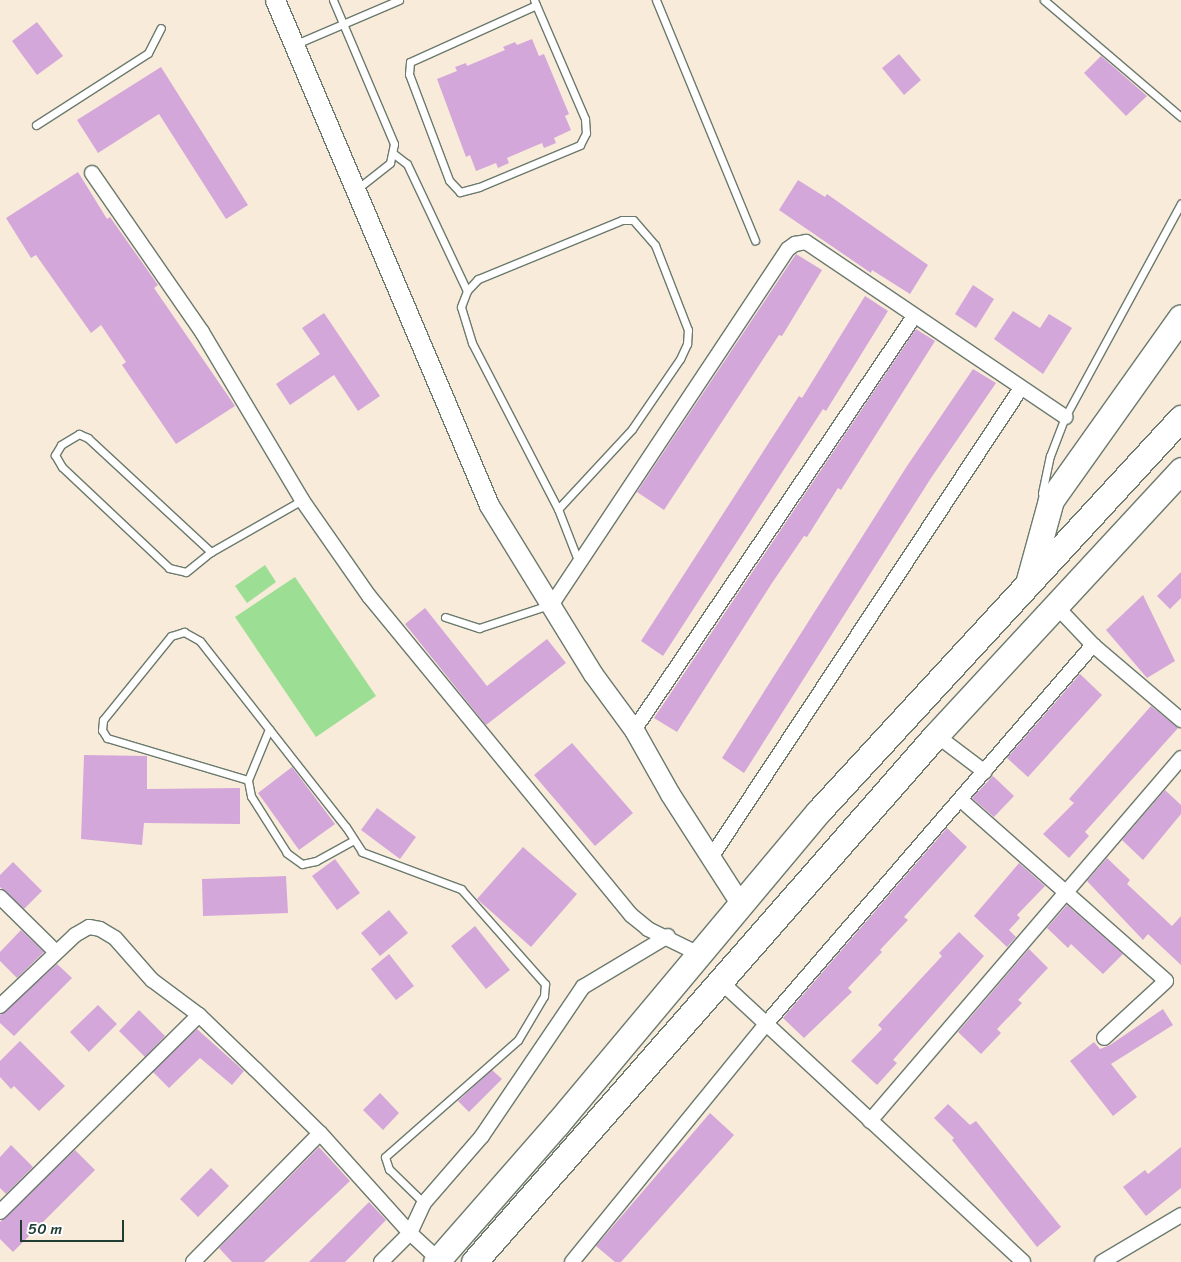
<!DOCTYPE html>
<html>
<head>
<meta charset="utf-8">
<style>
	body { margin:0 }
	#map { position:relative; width:1181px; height:1262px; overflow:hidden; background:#f8ebd9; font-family:Sriracha,sans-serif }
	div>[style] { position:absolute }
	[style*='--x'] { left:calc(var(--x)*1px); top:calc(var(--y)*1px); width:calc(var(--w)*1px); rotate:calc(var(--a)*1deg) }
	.green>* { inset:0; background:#9cde94 }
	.building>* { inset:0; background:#d4a7da }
	.roads { filter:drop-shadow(1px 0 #6b7a6e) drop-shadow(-1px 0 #6b7a6e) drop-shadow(0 1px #6b7a6e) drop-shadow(0 -1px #6b7a6e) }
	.lane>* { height:7px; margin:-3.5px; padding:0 3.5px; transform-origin:3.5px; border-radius:3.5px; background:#fff }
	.street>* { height:14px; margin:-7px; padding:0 7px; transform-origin:7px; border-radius:7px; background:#fff }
	.secondary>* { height:19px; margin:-9.5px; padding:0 9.5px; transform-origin:9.5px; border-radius:9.5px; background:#fff }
	.highway>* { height:25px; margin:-12.5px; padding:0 12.5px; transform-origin:12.5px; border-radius:12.5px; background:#fff }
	span { translate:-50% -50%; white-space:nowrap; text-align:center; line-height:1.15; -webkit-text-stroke:4.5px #fff; paint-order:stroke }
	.scale { position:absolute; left:20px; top:1220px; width:104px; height:22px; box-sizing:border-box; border:2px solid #1f3d34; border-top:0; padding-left:6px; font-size:15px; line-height:18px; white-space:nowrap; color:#1f3d34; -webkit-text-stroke:4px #fff; paint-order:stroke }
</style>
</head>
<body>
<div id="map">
	<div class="green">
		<div style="clip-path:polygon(265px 565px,276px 582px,247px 603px,235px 586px)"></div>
		<div style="clip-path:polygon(295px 577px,376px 696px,316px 737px,235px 617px)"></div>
	</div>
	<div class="building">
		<div style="clip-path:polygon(37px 22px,63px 56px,37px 75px,12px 41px)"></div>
		<div style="clip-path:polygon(532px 39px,539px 56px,544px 54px,569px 114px,565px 116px,571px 130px,554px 138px,556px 143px,544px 148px,542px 143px,507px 158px,509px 163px,498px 168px,496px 163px,476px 171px,470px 155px,466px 157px,437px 79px,457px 71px,455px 67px,466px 63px,467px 66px,505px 50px,503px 47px,515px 42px,517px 45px)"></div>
		<div style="clip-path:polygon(899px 54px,921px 80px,904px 95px,882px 68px)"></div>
		<div style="clip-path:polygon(1101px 56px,1147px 96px,1126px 116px,1084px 73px)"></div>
		<div style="clip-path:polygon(161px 67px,248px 205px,226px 219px,159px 114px,98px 153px,77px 120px)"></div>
		<div style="clip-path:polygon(78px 172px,107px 219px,110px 217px,158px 285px,154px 288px,235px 406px,176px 444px,122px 365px,126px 362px,101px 325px,91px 333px,36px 255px,31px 258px,6px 218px)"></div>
		<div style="clip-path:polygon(798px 180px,825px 197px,827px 194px,928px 265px,910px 294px,872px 270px,871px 273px,779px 210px)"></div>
		<div style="clip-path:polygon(796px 254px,822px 270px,782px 336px,779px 335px,664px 510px,637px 492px)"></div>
		<div style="clip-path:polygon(973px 285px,994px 299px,976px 328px,955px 314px)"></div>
		<div style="clip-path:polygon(865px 296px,888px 311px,826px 411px,823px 409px,663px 656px,641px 641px,799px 396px,802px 398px)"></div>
		<div style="clip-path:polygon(1013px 311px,1040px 328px,1049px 314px,1072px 328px,1043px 374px,994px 339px)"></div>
		<div style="clip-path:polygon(324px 313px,380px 396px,358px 411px,334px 375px,290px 405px,276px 384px,320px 354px,302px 328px)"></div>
		<div style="clip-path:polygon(916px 329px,935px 341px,841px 490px,838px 488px,807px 537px,804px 536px,772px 583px,677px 732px,654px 718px)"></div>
		<div style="clip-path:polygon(973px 369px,996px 383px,931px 478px,744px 773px,722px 758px,907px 466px)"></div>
		<div style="clip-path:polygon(1181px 572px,1181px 598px,1170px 609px,1157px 596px)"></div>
		<div style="clip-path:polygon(1143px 595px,1175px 661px,1147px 678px,1106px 630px)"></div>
		<div style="clip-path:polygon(425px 608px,487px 686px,547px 639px,566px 663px,486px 725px,405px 624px)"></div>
		<div style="clip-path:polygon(1080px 674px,1102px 695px,1028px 777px,1007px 758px)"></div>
		<div style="clip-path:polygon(1151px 706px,1178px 728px,1085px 832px,1089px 836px,1069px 858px,1043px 834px,1074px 803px,1069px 799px)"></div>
		<div style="clip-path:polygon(572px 743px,633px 813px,595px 846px,534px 775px)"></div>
		<div style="clip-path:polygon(84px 755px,147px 756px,147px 789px,240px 788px,240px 824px,144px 823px,142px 845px,81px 839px)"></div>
		<div style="clip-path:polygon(292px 767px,335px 824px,299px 850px,258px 793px)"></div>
		<div style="clip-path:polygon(993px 776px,1014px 796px,994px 817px,972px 798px)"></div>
		<div style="clip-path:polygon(1165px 790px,1181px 805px,1181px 814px,1143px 860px,1122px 840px)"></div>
		<div style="clip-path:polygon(377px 808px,416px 837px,400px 859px,361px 830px)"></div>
		<div style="clip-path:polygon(947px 828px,967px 847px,904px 917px,908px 920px,880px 950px,882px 952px,848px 988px,852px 992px,804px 1038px,783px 1018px)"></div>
		<div style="clip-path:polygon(523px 847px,577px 894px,531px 947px,477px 899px)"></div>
		<div style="clip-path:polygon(1107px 858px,1130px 880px,1127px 884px,1172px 926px,1181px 916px,1181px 965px,1148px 934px,1143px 940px,1087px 881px)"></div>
		<div style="clip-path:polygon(335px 859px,360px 893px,337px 910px,312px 876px)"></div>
		<div style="clip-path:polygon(13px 862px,42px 891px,24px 909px,0 887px,0 875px)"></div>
		<div style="clip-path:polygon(1019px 863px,1045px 886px,1017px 915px,1020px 918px,1009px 930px,1016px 937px,1007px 947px,974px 916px)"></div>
		<div style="clip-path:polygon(286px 876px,288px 913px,203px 916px,202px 879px)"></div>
		<div style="clip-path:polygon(1067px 905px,1123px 954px,1103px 974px,1071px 944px,1068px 948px,1047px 928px)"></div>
		<div style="clip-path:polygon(389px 910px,408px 933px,380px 956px,361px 933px)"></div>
		<div style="clip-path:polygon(475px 926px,510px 970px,486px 989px,451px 946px)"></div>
		<div style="clip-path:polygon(21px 930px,44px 952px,17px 978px,0 961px,0 952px)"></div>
		<div style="clip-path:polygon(959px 932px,984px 956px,893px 1060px,897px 1063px,877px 1085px,851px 1061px,882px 1029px,878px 1025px,942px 956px,939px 953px)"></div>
		<div style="clip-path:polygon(1029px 949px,1048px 968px,1018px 1000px,1022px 1003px,997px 1029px,1001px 1033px,981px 1054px,958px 1032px)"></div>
		<div style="clip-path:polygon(389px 954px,414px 986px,396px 1000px,371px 969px)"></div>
		<div style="clip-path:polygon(57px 964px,72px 978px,14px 1036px,0 1023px,0 1015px)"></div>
		<div style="clip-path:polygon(98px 1005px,117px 1024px,89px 1052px,70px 1032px)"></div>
		<div style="clip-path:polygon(1163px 1009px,1173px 1025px,1111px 1064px,1137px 1097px,1113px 1116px,1070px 1061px,1094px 1042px,1100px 1049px,1110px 1045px)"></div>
		<div style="clip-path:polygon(139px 1010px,165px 1036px,145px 1057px,119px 1031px)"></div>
		<div style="clip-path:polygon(197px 1029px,244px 1071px,232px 1085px,200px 1058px,169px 1088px,153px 1072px)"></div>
		<div style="clip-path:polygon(20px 1041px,65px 1086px,39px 1111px,14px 1086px,11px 1089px,0 1077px,0 1061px)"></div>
		<div style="clip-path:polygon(492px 1070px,502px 1079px,469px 1112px,458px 1101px)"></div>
		<div style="clip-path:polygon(380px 1093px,399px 1113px,383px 1130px,363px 1110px)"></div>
		<div style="clip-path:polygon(948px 1104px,970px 1125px,976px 1121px,1061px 1227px,1037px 1247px,952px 1140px,954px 1138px,934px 1118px)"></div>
		<div style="clip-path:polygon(710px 1113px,734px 1135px,621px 1262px,615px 1262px,596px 1246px)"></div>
		<div style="clip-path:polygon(11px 1145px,33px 1167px,6px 1194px,0 1188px,0 1157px)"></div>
		<div style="clip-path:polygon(319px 1147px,350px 1181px,264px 1262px,232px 1262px,219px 1248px)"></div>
		<div style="clip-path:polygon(1181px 1147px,1181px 1188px,1146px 1216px,1123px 1187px,1145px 1170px,1148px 1174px)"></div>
		<div style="clip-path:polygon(75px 1150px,95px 1170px,13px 1252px,0 1239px,0 1222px)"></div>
		<div style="clip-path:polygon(211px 1168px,229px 1186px,198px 1217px,180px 1199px)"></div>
		<div style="clip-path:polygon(369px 1202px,386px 1220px,354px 1253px,345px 1262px,309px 1262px)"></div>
	</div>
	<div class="roads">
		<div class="lane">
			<div style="--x:333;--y:0;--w:156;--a:67"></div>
			<div style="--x:394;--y:144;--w:19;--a:102"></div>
			<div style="--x:390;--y:163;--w:42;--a:141.8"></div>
			<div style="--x:534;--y:0;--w:5;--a:68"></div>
			<div style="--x:536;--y:5;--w:124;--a:66.7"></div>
			<div style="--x:585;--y:119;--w:14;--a:86"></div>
			<div style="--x:586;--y:133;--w:13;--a:117"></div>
			<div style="--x:580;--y:145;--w:109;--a:157.4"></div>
			<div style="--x:479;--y:187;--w:20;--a:165"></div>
			<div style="--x:460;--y:192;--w:16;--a:-133"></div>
			<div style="--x:449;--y:180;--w:113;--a:-110.7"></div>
			<div style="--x:409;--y:74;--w:12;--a:-85"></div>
			<div style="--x:410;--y:62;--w:138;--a:-24.3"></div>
			<div style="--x:656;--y:0;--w:260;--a:67.6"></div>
			<div style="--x:1044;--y:0;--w:180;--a:40.5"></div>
			<div style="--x:296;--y:44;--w:112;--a:-23.1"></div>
			<div style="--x:36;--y:125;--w:133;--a:-32.7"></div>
			<div style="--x:148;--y:53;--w:28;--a:-63"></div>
			<div style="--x:394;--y:154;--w:16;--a:38"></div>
			<div style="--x:407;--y:164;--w:140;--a:64.7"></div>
			<div style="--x:1042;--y:493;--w:38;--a:-78"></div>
			<div style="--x:1050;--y:456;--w:42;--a:-69"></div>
			<div style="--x:1065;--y:417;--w:243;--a:-61.5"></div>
			<div style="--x:558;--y:509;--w:109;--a:-47.2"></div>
			<div style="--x:632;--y:429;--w:85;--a:-55.6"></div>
			<div style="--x:680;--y:359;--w:17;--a:-65"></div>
			<div style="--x:687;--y:344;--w:14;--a:-86"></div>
			<div style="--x:688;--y:330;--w:91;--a:-111.2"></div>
			<div style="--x:655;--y:245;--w:33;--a:-131"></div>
			<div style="--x:633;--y:220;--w:11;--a:180"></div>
			<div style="--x:622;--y:220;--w:156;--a:157.7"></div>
			<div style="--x:478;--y:279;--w:16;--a:133"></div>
			<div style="--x:467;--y:291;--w:17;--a:111"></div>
			<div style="--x:461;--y:307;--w:38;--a:73"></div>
			<div style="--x:472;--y:343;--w:187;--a:62.6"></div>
			<div style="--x:558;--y:509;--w:58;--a:68.7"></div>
			<div style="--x:211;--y:552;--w:168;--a:-137.2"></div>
			<div style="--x:88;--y:438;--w:10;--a:-156"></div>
			<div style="--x:79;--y:434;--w:21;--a:149"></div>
			<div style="--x:61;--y:445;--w:12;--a:121"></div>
			<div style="--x:55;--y:455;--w:14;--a:60"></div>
			<div style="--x:62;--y:467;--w:147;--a:43.3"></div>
			<div style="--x:169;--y:568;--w:17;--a:13"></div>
			<div style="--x:186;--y:572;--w:32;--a:-39"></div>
			<div style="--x:211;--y:552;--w:105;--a:-29.7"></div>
			<div style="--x:445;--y:617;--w:36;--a:18"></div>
			<div style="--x:479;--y:628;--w:74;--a:-18.2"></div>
			<div style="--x:248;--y:780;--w:55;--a:-67.6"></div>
			<div style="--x:354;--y:840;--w:43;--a:151.1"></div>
			<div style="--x:316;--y:861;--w:14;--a:168"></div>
			<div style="--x:302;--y:864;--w:19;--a:-144"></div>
			<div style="--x:287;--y:853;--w:67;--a:-122.3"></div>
			<div style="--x:251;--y:796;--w:16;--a:-101"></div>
			<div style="--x:248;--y:780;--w:147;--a:-163.4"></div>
			<div style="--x:107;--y:738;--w:9;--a:-122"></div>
			<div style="--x:102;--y:730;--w:10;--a:-84"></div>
			<div style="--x:103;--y:720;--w:108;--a:-51"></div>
			<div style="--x:171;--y:636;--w:14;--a:-17"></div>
			<div style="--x:184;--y:632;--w:18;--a:29"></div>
			<div style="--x:200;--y:641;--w:236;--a:51.9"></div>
			<div style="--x:346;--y:827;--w:30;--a:57"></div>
			<div style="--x:362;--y:852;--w:106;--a:20.5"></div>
			<div style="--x:461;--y:889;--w:127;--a:48.5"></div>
			<div style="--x:545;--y:984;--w:12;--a:95"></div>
			<div style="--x:544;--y:996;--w:51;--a:120.6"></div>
			<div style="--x:518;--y:1040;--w:177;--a:138.7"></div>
			<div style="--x:385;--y:1157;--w:13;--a:72"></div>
			<div style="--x:389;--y:1169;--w:49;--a:44.2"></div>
		</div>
		<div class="street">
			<div style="--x:92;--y:173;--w:193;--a:55.3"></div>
			<div style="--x:202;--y:332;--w:196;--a:59.2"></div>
			<div style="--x:302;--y:500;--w:117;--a:55.1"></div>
			<div style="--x:369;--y:596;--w:413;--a:50.6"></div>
			<div style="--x:631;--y:915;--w:22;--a:39"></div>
			<div style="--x:648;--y:929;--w:55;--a:26.1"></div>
			<div style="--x:552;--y:604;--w:426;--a:-56.4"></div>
			<div style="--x:788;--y:249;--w:9;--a:-36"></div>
			<div style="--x:795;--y:244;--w:11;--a:-10"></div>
			<div style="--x:806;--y:242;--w:313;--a:34"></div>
			<div style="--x:1057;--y:607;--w:52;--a:46.5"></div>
			<div style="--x:1093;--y:645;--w:116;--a:40.4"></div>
			<div style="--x:634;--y:730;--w:500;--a:-55.9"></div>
			<div style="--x:936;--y:735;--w:61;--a:37.1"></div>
			<div style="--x:961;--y:800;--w:273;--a:41.4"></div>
			<div style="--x:1166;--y:981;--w:84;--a:137.4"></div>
			<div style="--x:710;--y:859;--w:564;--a:-56.56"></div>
			<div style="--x:0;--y:897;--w:77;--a:44.5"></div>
			<div style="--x:720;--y:981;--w:413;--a:42.8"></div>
			<div style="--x:0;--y:1006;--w:103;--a:-43.4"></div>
			<div style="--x:75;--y:935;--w:16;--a:-30"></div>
			<div style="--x:89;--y:927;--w:11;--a:10"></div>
			<div style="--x:100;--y:929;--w:17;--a:31"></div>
			<div style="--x:115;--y:938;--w:56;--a:48.6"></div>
			<div style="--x:152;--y:980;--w:59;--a:36.7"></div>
			<div style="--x:199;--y:1015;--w:78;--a:44"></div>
			<div style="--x:255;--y:1069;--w:91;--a:44.6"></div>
			<div style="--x:320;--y:1133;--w:135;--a:48"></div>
			<div style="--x:410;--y:1233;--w:38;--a:43"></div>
			<div style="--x:870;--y:1121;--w:478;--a:-49.4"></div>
			<div style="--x:0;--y:1212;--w:280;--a:-44.7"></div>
			<div style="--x:193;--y:1262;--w:181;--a:-45.4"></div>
			<div style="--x:381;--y:1262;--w:41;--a:-45"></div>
			<div style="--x:410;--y:1233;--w:33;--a:-65"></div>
			<div style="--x:424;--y:1203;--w:89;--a:-49.1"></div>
			<div style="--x:482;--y:1136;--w:180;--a:-55.9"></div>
			<div style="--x:583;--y:987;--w:99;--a:-31"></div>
			<div style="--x:572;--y:1262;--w:306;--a:-50.8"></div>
			<div style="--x:765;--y:1025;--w:502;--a:-49.2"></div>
			<div style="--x:1102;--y:1262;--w:92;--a:-30.7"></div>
		</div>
		<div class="secondary">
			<div style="--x:275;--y:0;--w:548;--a:67.03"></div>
			<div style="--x:489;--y:505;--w:198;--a:58.4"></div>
			<div style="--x:593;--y:674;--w:69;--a:53.8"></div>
			<div style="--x:634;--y:730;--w:73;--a:60.6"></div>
			<div style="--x:670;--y:794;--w:130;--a:57.3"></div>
		</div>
		<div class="highway">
			<div style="--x:1029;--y:580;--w:83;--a:-74.6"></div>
			<div style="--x:1051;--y:500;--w:224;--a:-54.6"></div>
			<div style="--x:436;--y:1262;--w:184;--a:-48.8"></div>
			<div style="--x:557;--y:1124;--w:407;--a:-50.1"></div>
			<div style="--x:818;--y:812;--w:536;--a:-47.35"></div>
			<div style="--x:474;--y:1262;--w:701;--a:-48.76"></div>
			<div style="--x:936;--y:735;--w:361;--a:-47.2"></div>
		</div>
	</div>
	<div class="scale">50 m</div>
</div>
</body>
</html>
